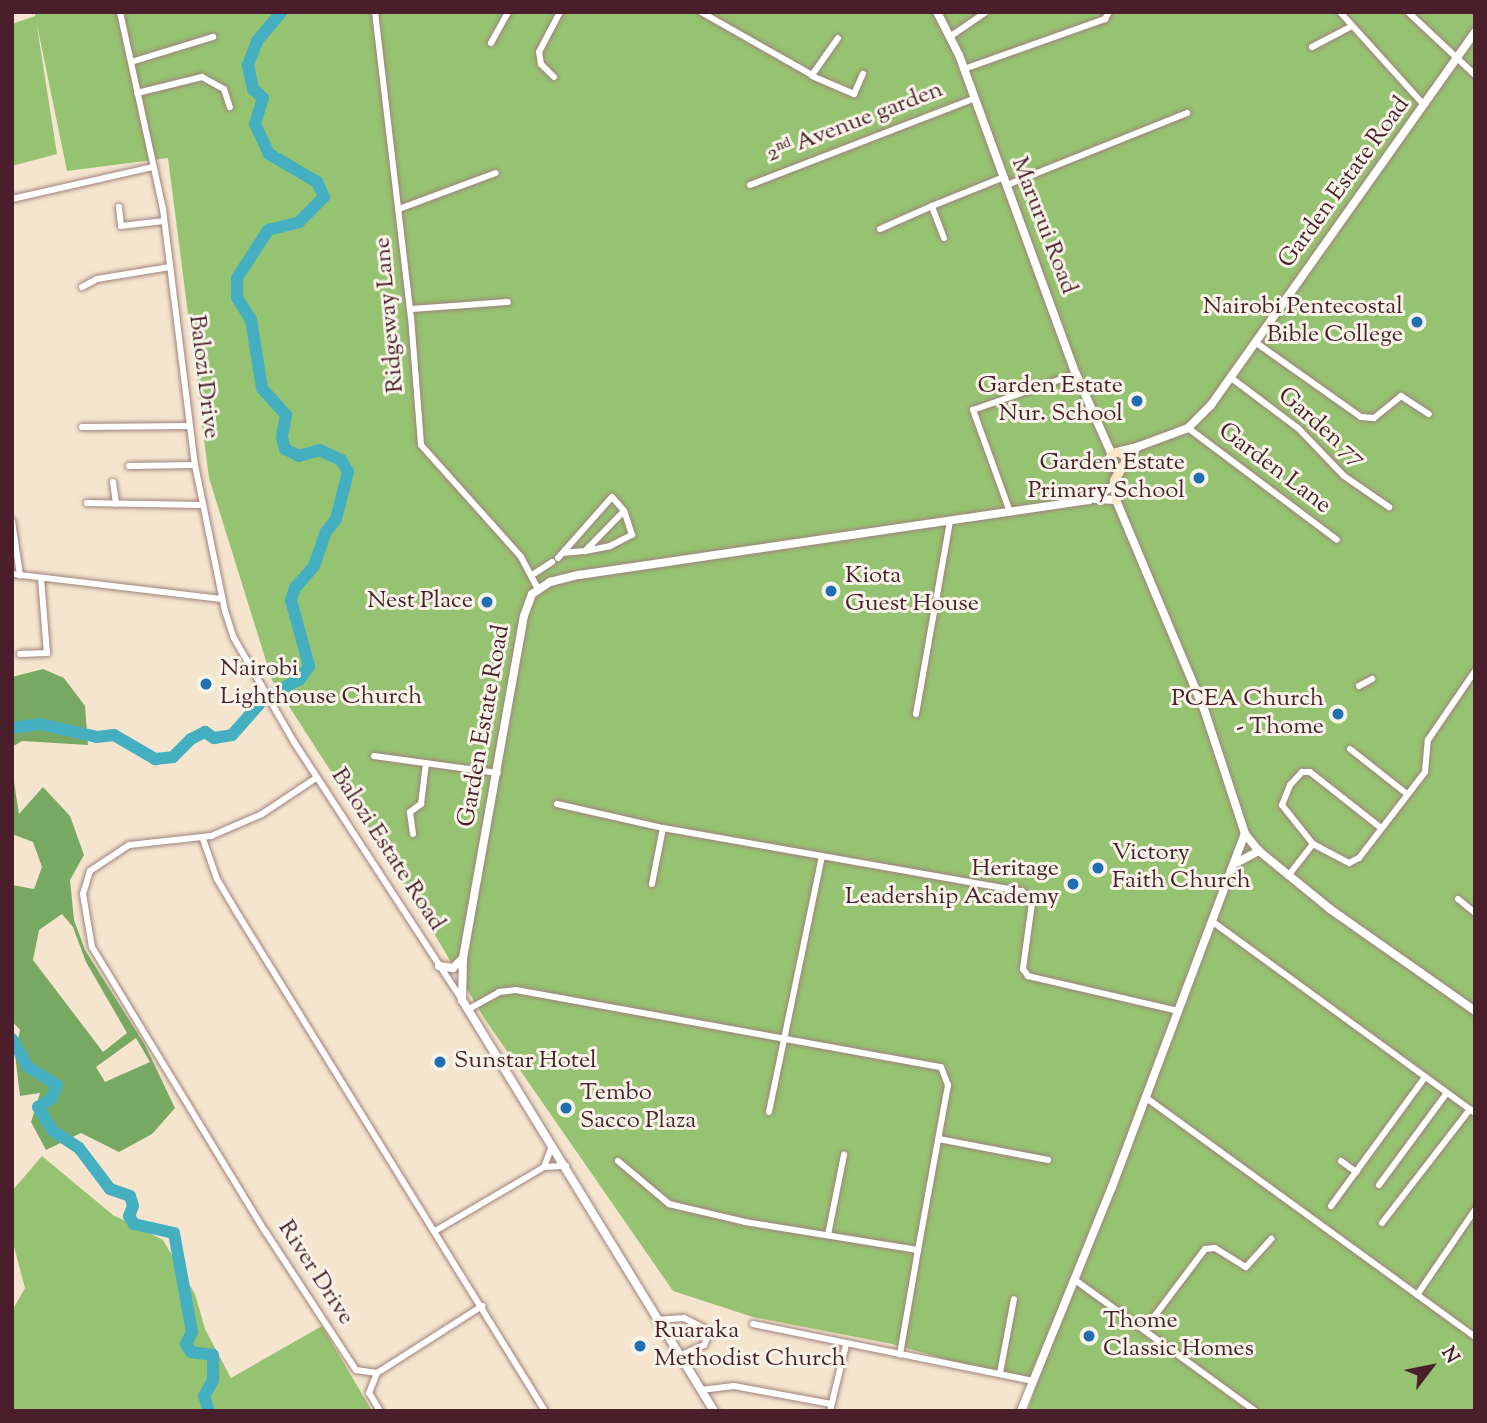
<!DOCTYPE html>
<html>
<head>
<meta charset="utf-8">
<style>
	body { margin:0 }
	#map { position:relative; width:1487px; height:1423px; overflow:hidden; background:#f5e5cf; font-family:"Sorts Mill Goudy",serif }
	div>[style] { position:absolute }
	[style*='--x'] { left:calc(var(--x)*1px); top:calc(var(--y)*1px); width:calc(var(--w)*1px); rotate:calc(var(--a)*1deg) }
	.green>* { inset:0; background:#96c371 }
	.forest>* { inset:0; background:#78a963 }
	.river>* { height:12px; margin:-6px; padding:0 6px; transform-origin:6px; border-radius:6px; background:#43afc1 }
	.roads { filter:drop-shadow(0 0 2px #a0827d) drop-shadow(0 0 2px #a0827d) }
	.minor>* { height:6px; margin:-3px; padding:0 3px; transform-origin:3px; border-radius:3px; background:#fff }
	.tertiary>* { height:8px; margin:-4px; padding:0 4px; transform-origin:4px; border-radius:4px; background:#fff }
	.secondary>* { height:9px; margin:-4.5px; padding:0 4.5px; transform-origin:4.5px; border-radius:4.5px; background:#f9e7c3 }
	.secondary>.ring { margin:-4.5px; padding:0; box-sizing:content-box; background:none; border:9px solid #f9e7c3; border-radius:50% }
	.dots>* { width:19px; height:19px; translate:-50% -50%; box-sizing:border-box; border:4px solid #f7f3e8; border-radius:50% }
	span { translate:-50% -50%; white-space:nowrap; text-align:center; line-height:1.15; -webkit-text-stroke:6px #f7f3e8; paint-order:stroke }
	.street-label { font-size:24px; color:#4a1f2b }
	.poi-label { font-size:24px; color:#4a1f2b }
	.right { translate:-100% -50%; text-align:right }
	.left { translate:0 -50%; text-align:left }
	.frame { position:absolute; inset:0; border:14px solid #4a1f2b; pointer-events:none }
	.north { position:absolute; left:1396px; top:1332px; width:70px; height:70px; -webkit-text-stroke:5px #f7f3e8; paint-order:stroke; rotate:58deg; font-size:19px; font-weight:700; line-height:28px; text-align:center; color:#4a1f2b }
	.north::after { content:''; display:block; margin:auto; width:24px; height:32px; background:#4a1f2b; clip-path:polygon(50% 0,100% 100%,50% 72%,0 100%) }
</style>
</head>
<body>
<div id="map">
	<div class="green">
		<i style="clip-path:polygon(35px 12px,1475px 12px,1475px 1411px,1028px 1411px,1036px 1385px,892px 1344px,753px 1317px,673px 1291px,484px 1018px,419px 908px,272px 680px,209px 478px,168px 158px,67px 171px,36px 20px,57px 154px,12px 166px,12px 24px,35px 16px)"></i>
		<i style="clip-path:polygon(42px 1156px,113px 1215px,163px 1240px,195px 1294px,205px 1329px,231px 1378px,322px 1326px,372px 1411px,12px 1411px,12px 1311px,25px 1288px,12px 1239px,12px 1191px)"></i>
	</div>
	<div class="forest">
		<i style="clip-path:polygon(43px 669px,64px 678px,85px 706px,88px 745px,22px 741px,12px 747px,12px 677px)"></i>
		<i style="clip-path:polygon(evenodd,12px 769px,19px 814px,43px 787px,70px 816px,84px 855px,70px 880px,74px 920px,85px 950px,145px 1045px,175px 1108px,152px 1134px,119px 1152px,81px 1133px,46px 1150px,31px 1122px,40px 1093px,20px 1096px,15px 1054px,20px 1030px,12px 1021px,12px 885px,34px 889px,42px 867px,33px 842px,12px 834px,12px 769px,62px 914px,73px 927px,86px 962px,127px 1033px,103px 1052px,33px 960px,39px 930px,62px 914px,12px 769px,136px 1038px,150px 1062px,105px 1082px,96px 1067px,136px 1038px)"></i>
	</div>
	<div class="river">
		<i style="--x:273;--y:693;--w:30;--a:-27"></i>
		<i style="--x:300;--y:679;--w:16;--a:-55"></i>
		<i style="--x:309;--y:666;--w:68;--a:-105.3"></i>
		<i style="--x:291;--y:600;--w:13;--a:-72"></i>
		<i style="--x:295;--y:588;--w:29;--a:-49"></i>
		<i style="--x:314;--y:566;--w:36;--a:-71"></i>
		<i style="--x:326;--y:532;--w:16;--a:-52"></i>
		<i style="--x:336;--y:519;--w:49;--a:-75.7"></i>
		<i style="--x:348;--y:472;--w:14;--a:-120"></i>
		<i style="--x:341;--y:460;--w:23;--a:-155"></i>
		<i style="--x:320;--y:450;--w:22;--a:164"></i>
		<i style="--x:299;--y:456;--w:16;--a:-153"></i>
		<i style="--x:285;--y:449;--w:12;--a:-104"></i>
		<i style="--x:282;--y:437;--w:22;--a:-80"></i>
		<i style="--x:286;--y:415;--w:36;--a:-132"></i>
		<i style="--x:262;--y:388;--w:69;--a:-99.2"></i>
		<i style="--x:251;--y:320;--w:26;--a:-122"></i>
		<i style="--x:237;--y:298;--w:20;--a:-90"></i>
		<i style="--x:237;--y:278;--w:57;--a:-57.1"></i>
		<i style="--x:268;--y:230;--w:32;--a:-14"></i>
		<i style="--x:299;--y:222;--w:35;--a:-45"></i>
		<i style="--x:324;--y:197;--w:17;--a:-115"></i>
		<i style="--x:317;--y:182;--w:56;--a:-149.7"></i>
		<i style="--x:269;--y:154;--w:33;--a:-115"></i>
		<i style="--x:255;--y:124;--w:27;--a:-73"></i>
		<i style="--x:263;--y:98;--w:13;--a:-138"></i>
		<i style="--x:253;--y:89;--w:25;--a:-102"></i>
		<i style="--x:248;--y:65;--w:26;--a:-69"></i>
		<i style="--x:257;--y:41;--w:38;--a:-50"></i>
		<i style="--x:12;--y:728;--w:28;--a:-8"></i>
		<i style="--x:40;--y:724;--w:58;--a:12.8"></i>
		<i style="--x:97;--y:737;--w:17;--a:-7"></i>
		<i style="--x:114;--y:735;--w:48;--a:30.3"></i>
		<i style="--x:155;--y:759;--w:18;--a:-6"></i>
		<i style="--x:173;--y:757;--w:25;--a:-45"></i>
		<i style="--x:191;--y:739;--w:16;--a:-27"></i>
		<i style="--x:205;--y:732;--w:11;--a:34"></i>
		<i style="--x:214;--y:738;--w:18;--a:-9"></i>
		<i style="--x:232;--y:735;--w:47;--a:-48.5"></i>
		<i style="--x:12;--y:1039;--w:32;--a:60"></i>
		<i style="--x:28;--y:1067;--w:34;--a:32"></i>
		<i style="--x:57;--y:1085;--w:15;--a:113"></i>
		<i style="--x:51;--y:1099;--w:15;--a:148"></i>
		<i style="--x:38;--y:1107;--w:28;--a:58"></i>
		<i style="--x:53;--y:1131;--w:31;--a:33"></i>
		<i style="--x:79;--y:1148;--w:51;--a:52.9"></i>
		<i style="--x:110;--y:1189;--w:21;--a:19"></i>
		<i style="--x:130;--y:1196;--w:10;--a:73"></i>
		<i style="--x:133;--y:1206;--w:11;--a:112"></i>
		<i style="--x:129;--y:1216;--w:9;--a:58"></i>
		<i style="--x:134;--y:1224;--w:41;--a:12.7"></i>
		<i style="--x:174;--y:1233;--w:101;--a:79.7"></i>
		<i style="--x:192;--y:1332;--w:13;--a:117"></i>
		<i style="--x:186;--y:1344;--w:9;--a:58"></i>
		<i style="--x:191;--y:1352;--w:22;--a:8"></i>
		<i style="--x:213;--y:1355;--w:25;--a:90"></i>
		<i style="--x:213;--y:1380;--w:18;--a:119"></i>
		<i style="--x:204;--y:1396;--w:16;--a:72"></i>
	</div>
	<div class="roads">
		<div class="minor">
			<i style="--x:120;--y:12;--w:202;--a:77.7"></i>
			<i style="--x:163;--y:209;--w:258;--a:82.9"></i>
			<i style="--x:195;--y:465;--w:149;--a:78.4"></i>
			<i style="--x:225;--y:611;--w:28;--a:72"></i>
			<i style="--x:234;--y:638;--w:120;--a:60"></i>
			<i style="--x:294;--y:742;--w:308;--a:56.9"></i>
			<i style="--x:375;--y:12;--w:307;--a:83.3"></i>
			<i style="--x:411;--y:317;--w:128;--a:85.5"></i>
			<i style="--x:421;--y:445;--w:150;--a:48.2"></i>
			<i style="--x:521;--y:557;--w:34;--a:62"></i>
			<i style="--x:701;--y:12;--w:128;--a:29.6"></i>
			<i style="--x:812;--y:75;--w:45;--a:-54.9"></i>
			<i style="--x:1340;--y:12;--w:125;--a:47.9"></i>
			<i style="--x:1408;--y:12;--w:92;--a:43.2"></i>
			<i style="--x:951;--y:36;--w:42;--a:-34.4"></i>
			<i style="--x:491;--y:43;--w:35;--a:-61"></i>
			<i style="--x:1312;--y:47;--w:45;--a:-27.7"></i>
			<i style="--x:131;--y:62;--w:86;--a:-17"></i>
			<i style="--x:964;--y:69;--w:150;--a:-19.5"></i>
			<i style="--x:1105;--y:19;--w:8;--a:-60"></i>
			<i style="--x:812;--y:76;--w:46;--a:23.2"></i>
			<i style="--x:854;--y:94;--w:22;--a:-66"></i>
			<i style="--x:554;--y:77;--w:18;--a:-135"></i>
			<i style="--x:541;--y:64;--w:12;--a:-99"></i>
			<i style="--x:539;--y:52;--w:45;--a:-62.3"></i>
			<i style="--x:137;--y:93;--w:67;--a:-13.8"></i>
			<i style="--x:202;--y:77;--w:25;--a:29"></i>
			<i style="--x:224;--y:89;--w:19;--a:72"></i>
			<i style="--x:750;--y:185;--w:241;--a:-21.1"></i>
			<i style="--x:1007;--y:185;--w:194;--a:-21.8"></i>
			<i style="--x:12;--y:199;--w:145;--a:-12.8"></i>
			<i style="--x:119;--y:207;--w:19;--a:84"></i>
			<i style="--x:121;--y:226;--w:43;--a:-6.6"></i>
			<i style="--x:399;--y:209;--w:103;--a:-20.4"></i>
			<i style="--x:880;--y:229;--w:57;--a:-23.9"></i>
			<i style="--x:944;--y:238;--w:34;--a:-111"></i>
			<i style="--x:932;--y:206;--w:78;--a:-21.9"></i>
			<i style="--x:82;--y:287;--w:17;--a:-28"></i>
			<i style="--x:97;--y:279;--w:74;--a:-9.3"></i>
			<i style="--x:411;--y:309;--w:97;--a:-4.1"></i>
			<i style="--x:1255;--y:342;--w:130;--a:35.3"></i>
			<i style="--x:1361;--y:417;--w:13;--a:4"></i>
			<i style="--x:1374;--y:418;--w:35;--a:-39"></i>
			<i style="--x:1401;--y:396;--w:33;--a:33"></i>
			<i style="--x:1230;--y:377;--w:85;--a:36.9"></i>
			<i style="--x:1298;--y:428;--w:66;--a:46.2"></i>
			<i style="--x:1344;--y:476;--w:55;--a:34.6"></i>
			<i style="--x:82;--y:427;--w:108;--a:-0.5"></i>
			<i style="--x:1188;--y:428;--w:186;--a:36.9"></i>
			<i style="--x:129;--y:466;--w:66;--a:-0.9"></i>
			<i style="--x:113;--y:482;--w:22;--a:82"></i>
			<i style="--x:87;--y:503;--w:115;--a:1"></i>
			<i style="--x:1010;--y:512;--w:109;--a:-109.9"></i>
			<i style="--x:973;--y:410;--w:109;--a:-19.3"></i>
			<i style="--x:12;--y:521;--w:55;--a:81.6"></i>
			<i style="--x:585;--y:551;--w:25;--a:-11"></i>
			<i style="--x:610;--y:546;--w:25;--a:-27"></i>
			<i style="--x:632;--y:535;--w:25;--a:-108"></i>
			<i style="--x:558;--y:558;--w:81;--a:-48.5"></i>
			<i style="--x:612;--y:497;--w:18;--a:49"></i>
			<i style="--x:624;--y:511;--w:56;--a:134.3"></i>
			<i style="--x:585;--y:551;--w:21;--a:175"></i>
			<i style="--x:12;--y:574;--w:210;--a:6.8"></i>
			<i style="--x:532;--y:575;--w:24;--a:-33"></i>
			<i style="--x:20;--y:654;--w:27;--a:-2"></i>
			<i style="--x:47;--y:653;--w:75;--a:-94.6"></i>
			<i style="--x:1359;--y:686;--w:15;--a:-28"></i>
			<i style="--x:916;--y:714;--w:195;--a:-80"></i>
			<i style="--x:1350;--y:749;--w:73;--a:38.3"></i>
			<i style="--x:374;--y:756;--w:125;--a:7.8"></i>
			<i style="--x:316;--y:778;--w:65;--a:146.3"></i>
			<i style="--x:262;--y:814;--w:56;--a:156.7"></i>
			<i style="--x:211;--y:836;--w:82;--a:173.7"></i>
			<i style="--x:129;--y:845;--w:47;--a:146.3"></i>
			<i style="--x:90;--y:871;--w:24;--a:107"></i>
			<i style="--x:83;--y:894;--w:54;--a:80.4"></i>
			<i style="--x:92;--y:947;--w:333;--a:58.7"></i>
			<i style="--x:265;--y:1231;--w:166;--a:56.8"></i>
			<i style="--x:356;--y:1370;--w:21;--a:8"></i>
			<i style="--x:557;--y:804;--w:109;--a:12.8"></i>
			<i style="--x:663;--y:828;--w:364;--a:10"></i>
			<i style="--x:1022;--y:891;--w:16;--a:50"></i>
			<i style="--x:1032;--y:903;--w:67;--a:97.8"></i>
			<i style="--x:1023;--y:969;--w:9;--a:54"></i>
			<i style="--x:1028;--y:976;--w:154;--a:13.1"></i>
			<i style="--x:413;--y:834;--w:22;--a:-98"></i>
			<i style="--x:410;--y:812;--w:14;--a:-36"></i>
			<i style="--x:421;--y:804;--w:41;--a:-83"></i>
			<i style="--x:203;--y:839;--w:42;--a:70.7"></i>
			<i style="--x:217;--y:879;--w:43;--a:59.3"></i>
			<i style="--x:239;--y:916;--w:582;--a:58.28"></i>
			<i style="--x:1313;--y:844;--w:50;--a:-128.5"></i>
			<i style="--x:1282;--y:805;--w:22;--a:-68"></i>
			<i style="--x:1290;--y:785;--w:18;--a:-47"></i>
			<i style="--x:1302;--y:772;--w:8;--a:0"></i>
			<i style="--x:1310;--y:772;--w:89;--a:38.2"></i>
			<i style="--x:1288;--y:876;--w:41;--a:-52"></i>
			<i style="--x:1313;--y:844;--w:41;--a:27.8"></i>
			<i style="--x:1349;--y:863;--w:11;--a:-27"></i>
			<i style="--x:1359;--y:858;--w:108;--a:-52.5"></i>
			<i style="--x:1425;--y:772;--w:32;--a:-85"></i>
			<i style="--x:1428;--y:740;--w:83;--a:-55.7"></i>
			<i style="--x:652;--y:884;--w:57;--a:-78.9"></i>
			<i style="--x:1458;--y:899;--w:22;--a:39"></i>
			<i style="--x:1213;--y:922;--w:324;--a:36.1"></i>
			<i style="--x:467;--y:1010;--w:37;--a:-29"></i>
			<i style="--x:499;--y:992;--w:17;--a:-7"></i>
			<i style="--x:516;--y:990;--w:432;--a:10.3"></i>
			<i style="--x:941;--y:1067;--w:19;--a:69"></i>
			<i style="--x:948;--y:1085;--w:168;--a:100.3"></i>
			<i style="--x:1145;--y:1097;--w:408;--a:36"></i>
			<i style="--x:769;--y:1112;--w:261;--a:-78.3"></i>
			<i style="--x:939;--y:1139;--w:111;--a:10.9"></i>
			<i style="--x:618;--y:1161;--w:67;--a:40.1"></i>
			<i style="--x:669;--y:1204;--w:78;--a:13.3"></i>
			<i style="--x:745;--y:1222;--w:175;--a:9.2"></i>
			<i style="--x:918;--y:1250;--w:106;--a:99.8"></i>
			<i style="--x:1341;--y:1161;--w:19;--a:36"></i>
			<i style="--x:544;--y:1167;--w:22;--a:-69"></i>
			<i style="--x:1379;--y:1185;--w:113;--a:-53.6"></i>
			<i style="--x:1331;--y:1206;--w:160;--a:-53.9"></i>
			<i style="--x:1382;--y:1223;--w:144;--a:-52.3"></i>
			<i style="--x:435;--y:1231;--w:126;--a:-30.4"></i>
			<i style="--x:544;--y:1167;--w:22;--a:-3"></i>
			<i style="--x:828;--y:1235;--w:82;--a:-78.7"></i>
			<i style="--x:1075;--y:1280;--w:223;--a:36"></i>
			<i style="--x:1417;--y:1295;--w:103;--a:-55.7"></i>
			<i style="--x:657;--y:1320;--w:27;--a:-4"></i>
			<i style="--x:684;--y:1318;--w:29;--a:27"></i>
			<i style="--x:710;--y:1331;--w:15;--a:113"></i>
			<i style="--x:704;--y:1345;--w:27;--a:156"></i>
			<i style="--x:753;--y:1324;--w:286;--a:11.5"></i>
			<i style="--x:1144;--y:1330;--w:101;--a:-53"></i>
			<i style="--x:1205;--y:1249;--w:10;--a:-6"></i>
			<i style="--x:1215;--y:1248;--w:36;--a:32"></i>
			<i style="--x:1246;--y:1267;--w:38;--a:-48"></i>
			<i style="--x:1000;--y:1373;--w:75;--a:-79.3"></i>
			<i style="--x:701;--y:1390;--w:33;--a:-7"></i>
			<i style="--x:734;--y:1386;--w:99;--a:10.5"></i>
			<i style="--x:380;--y:1411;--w:21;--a:-121"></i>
			<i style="--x:369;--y:1393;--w:22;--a:-68"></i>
			<i style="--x:377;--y:1373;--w:125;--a:-32.5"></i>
			<i style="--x:830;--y:1411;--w:68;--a:-76.4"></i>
		</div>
		<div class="tertiary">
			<i style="--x:937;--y:12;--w:48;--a:62.9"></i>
			<i style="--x:959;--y:55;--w:340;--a:69.9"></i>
			<i style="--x:1076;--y:374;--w:89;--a:66"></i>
			<i style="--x:1117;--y:452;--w:21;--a:-14"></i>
			<i style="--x:1125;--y:463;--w:20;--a:-53"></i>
			<i style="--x:1137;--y:447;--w:54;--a:-20.4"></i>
			<i style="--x:1188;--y:428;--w:33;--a:-45"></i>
			<i style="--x:1211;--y:405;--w:457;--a:-54.7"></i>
			<i style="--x:1095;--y:499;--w:21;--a:3"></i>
			<i style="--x:1116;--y:500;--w:230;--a:67.2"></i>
			<i style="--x:1205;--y:712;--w:128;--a:71.8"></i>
			<i style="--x:1245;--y:834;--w:22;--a:51"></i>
			<i style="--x:1259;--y:851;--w:92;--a:39.2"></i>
			<i style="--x:1330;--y:909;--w:177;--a:35.1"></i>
			<i style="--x:1238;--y:862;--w:24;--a:-28"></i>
			<i style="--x:439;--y:966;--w:14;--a:8"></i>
			<i style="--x:453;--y:968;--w:14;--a:-45"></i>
			<i style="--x:714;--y:1411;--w:482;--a:-121.5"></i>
			<i style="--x:462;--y:1000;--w:42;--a:-88.6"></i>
			<i style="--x:463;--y:958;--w:347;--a:-79.9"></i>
			<i style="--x:524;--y:616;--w:23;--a:-70"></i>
			<i style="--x:532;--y:594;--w:22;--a:-34"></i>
			<i style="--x:550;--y:582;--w:30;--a:-14"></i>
			<i style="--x:579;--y:575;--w:515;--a:-8.37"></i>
			<i style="--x:1089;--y:500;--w:28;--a:-30"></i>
			<i style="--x:1021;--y:1411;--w:242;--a:-67.9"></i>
			<i style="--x:1112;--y:1187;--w:377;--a:-69.4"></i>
		</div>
		<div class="secondary">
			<i class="ring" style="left:1109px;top:452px;width:7px;height:7px"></i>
			<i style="--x:1116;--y:500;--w:20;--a:-96"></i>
			<i style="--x:1114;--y:480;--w:16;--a:-60"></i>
		</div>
	</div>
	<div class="dots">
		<i style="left:1417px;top:322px;background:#1f6fb2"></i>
		<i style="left:1137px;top:401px;background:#1f6fb2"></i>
		<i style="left:1199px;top:478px;background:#1f6fb2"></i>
		<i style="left:831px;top:591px;background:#1f6fb2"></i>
		<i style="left:487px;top:602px;background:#1f6fb2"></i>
		<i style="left:206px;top:684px;background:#1f6fb2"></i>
		<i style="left:1338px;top:714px;background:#1f6fb2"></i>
		<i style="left:1098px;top:868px;background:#1f6fb2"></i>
		<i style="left:1073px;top:884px;background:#1f6fb2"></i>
		<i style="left:440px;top:1062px;background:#1f6fb2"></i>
		<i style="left:566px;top:1108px;background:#1f6fb2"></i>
		<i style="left:1089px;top:1336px;background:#1f6fb2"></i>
		<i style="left:640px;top:1346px;background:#1f6fb2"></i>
	</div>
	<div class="street-label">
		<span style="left:855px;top:123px;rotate:-21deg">2ⁿᵈ Avenue garden</span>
		<span style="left:1345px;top:183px;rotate:-54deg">Garden Estate Road</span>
		<span style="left:1043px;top:226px;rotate:69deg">Marurui Road</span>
		<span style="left:390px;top:315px;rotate:-95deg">Ridgeway Lane</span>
		<span style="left:203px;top:377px;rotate:83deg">Balozi Drive</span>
		<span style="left:1321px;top:428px;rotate:41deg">Garden 77</span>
		<span style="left:1274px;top:469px;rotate:37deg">Garden Lane</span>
		<span style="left:485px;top:726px;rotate:-80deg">Garden Estate Road</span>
		<span style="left:387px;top:850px;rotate:57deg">Balozi Estate Road</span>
		<span style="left:315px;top:1273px;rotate:57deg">River Drive</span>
	</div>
	<div class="poi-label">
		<span class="right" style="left:1403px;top:322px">Nairobi Pentecostal<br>Bible College</span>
		<span class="right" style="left:1123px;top:401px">Garden Estate<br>Nur. School</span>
		<span class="right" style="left:1185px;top:478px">Garden Estate<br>Primary School</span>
		<span class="left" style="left:845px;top:591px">Kiota<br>Guest House</span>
		<span class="right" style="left:473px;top:602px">Nest Place</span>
		<span class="left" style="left:220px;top:684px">Nairobi<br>Lighthouse Church</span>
		<span class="right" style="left:1324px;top:714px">PCEA Church<br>- Thome</span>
		<span class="left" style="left:1112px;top:868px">Victory<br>Faith Church</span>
		<span class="right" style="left:1059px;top:884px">Heritage<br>Leadership Academy</span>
		<span class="left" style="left:454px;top:1062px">Sunstar Hotel</span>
		<span class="left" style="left:580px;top:1108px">Tembo<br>Sacco Plaza</span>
		<span class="left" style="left:1103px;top:1336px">Thome<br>Classic Homes</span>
		<span class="left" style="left:654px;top:1346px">Ruaraka<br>Methodist Church</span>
	</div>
	<div class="frame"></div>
	<div class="north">N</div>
</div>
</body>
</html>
